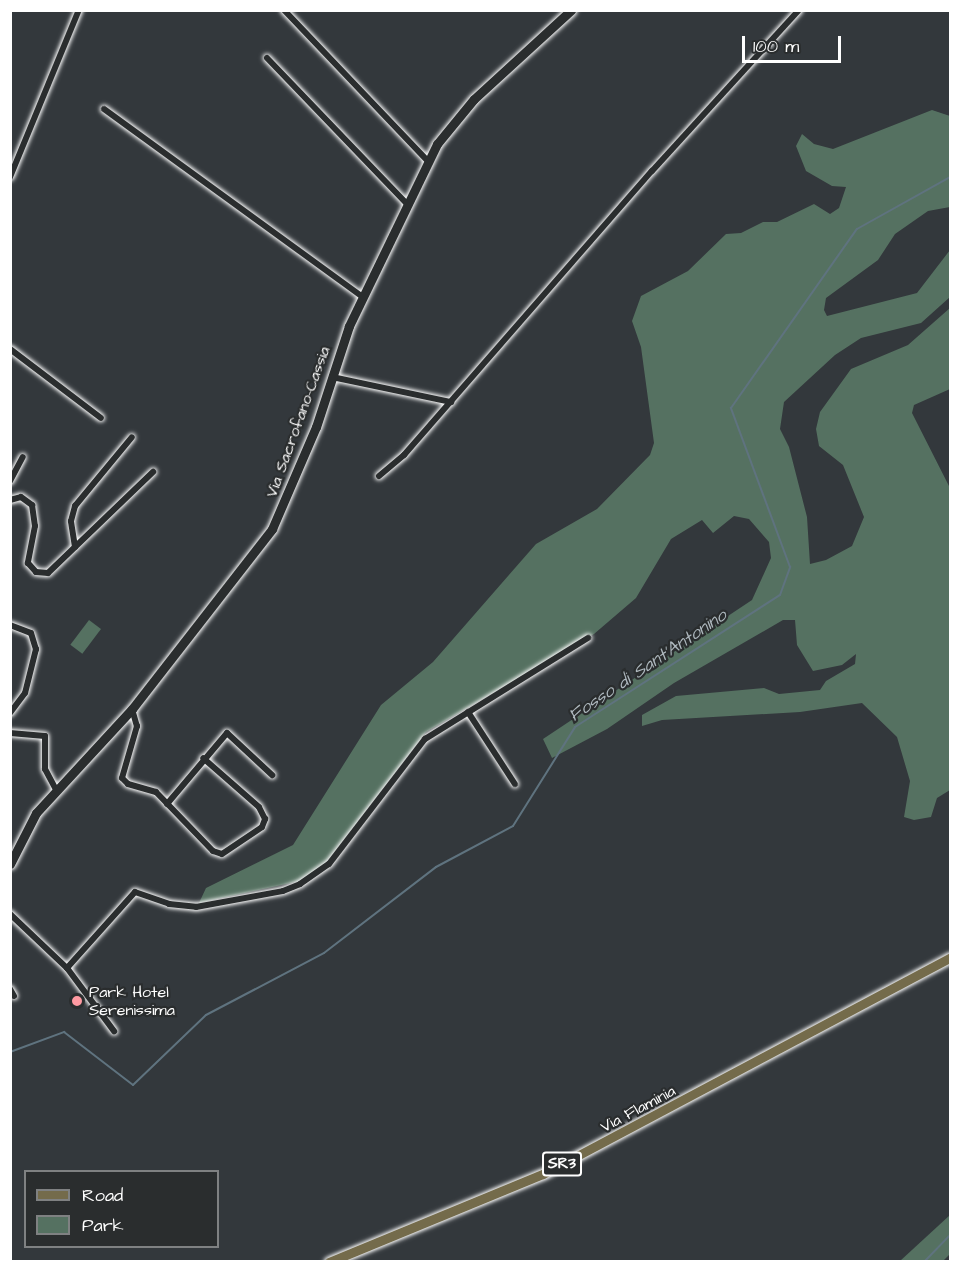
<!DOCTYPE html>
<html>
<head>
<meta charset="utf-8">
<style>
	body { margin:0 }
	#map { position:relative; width:961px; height:1272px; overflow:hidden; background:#33383c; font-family:"Architects Daughter",sans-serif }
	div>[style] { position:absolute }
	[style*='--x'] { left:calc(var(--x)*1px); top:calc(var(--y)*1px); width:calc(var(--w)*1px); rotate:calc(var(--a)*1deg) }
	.green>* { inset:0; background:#557161; transform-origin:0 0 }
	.stream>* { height:2px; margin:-1px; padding:0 1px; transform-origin:1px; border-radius:1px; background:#5f737f }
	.roads { filter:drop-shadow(0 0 2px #fff) drop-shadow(0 0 2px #fff) }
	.street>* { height:6px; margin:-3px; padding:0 3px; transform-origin:3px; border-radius:3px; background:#2a2d2e }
	.secondary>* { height:9px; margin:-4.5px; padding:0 4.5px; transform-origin:4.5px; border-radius:4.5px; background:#2a2d2e }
	.primary>* { height:9px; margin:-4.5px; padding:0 4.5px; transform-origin:4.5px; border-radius:4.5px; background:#746b4b }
	.dots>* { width:16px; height:16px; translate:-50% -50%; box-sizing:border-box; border:3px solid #2a2d2e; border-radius:50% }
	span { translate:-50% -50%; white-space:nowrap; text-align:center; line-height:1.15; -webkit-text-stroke:4.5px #2a2d2e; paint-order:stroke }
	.shield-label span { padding:2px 4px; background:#2a2d2e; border:2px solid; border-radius:4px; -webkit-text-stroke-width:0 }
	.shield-label { font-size:15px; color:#fff; font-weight:700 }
	.street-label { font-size:16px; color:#fff }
	.poi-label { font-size:16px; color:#fff }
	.left { translate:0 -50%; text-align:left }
	.water-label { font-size:18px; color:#afb9bf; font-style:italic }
	.frame { position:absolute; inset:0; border:12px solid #fff; pointer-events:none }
	.legend { position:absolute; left:24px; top:1170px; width:195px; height:78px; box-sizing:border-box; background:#2a2d2e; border:2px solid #7f8182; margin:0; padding:8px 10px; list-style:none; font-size:18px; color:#fff }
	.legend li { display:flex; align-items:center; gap:12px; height:30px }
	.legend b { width:30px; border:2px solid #7f8182 }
	.scale { position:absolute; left:742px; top:36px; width:99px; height:27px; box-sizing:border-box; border:3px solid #fff; border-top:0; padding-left:8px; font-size:18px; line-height:21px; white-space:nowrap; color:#fff; -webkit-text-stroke:4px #2a2d2e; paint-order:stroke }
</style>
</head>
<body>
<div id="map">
	<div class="green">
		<i style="clip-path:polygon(932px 110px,950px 116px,950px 207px,928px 211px,895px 234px,878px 260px,826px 298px,824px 310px,827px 316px,917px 293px,950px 250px,950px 297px,921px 323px,861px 338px,835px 355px,784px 402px,780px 429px,789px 447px,807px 517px,810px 564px,826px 560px,852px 546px,864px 517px,843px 465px,819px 446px,816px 429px,820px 412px,851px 369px,908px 345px,950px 308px,950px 389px,914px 405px,912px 413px,950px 488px,950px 790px,937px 798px,931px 817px,914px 820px,904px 817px,910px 781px,897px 737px,862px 703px,800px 712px,662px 720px,642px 726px,642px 715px,676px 696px,764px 688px,779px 694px,820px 690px,826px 681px,855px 664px,856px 654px,842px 665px,813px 671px,797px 645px,795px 620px,783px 620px,674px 683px,607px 729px,552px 758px,543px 739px,752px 600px,771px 558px,769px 542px,749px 519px,734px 516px,713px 533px,702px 520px,671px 539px,636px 598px,594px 634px,426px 732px,326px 863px,300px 881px,199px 903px,206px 888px,293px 845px,381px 705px,433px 662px,536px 544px,597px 509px,650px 455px,654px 443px,641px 347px,632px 321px,641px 296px,688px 271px,726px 234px,741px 233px,763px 222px,777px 222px,814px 204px,830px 214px,839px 208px,846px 187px,832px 186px,806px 171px,796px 146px,802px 134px,814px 144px,833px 149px)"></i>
		<i style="left:89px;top:620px;width:15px;height:31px;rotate:37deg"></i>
		<i style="clip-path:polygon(950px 1215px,950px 1254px,943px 1261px,900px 1261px)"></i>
	</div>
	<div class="stream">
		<i style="--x:10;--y:1052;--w:58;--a:-20.3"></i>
		<i style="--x:64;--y:1032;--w:87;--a:37.5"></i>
		<i style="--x:133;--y:1085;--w:101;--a:-43.8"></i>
		<i style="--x:206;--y:1015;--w:133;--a:-27.7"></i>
		<i style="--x:324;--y:953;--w:141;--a:-37.5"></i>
		<i style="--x:436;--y:867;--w:87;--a:-28"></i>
		<i style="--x:513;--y:826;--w:117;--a:-57.9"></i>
		<i style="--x:575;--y:727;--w:244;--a:-32.8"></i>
		<i style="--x:780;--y:595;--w:30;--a:-70"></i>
		<i style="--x:790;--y:567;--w:170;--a:-110.4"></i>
		<i style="--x:731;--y:408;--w:219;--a:-54.9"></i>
		<i style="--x:857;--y:229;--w:107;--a:-29.2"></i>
		<i style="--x:924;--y:1262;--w:37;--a:-46"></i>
	</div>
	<div class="roads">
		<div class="street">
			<i style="--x:284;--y:10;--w:209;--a:46.4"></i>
			<i style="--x:267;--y:58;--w:202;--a:46.2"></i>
			<i style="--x:104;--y:109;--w:320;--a:36"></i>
			<i style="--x:10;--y:177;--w:181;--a:-67.6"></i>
			<i style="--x:10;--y:349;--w:114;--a:37.2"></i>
			<i style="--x:332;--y:377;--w:122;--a:11.9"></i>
			<i style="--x:379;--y:476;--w:33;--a:-40"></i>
			<i style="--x:404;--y:455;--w:377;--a:-48.9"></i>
			<i style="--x:652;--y:171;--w:218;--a:-47.6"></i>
			<i style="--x:10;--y:481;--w:27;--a:-62"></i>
			<i style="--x:10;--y:500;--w:11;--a:-15"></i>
			<i style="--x:21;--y:497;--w:14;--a:36"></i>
			<i style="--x:32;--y:505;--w:21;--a:82"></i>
			<i style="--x:35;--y:526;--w:38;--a:101"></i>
			<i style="--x:28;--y:563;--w:12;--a:48"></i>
			<i style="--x:36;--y:572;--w:12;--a:5"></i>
			<i style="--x:48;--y:573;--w:146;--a:-43.9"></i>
			<i style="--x:75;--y:547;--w:26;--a:-99"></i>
			<i style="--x:71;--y:521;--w:16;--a:-75"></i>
			<i style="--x:75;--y:506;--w:89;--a:-50.4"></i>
			<i style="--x:10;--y:625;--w:22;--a:21"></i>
			<i style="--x:31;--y:633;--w:17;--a:73"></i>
			<i style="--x:36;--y:649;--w:45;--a:104"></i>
			<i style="--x:25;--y:693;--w:25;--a:127"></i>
			<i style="--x:132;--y:709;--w:18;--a:74"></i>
			<i style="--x:137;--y:726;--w:54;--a:106.1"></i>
			<i style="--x:122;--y:778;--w:8;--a:45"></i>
			<i style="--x:128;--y:784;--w:29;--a:16"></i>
			<i style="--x:156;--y:792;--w:82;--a:46"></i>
			<i style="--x:213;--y:851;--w:9;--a:18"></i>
			<i style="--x:222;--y:854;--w:48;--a:-34"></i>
			<i style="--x:262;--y:827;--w:9;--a:-69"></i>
			<i style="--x:265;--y:819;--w:13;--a:-117"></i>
			<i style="--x:259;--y:807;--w:74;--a:-138.8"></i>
			<i style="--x:468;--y:712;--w:86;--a:56.9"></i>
			<i style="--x:10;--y:733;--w:35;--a:5"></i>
			<i style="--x:45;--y:736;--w:33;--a:90"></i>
			<i style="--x:45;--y:769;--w:24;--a:62"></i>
			<i style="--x:167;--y:804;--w:93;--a:-49.8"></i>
			<i style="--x:227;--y:733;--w:62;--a:43"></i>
			<i style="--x:10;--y:914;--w:79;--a:43.5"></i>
			<i style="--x:67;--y:968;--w:79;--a:53.3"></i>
			<i style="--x:67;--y:968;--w:102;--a:-48.2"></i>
			<i style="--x:135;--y:892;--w:36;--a:19"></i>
			<i style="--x:169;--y:904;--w:27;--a:6"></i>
			<i style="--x:196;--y:907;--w:88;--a:-10.4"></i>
			<i style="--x:283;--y:891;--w:18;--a:-22"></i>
			<i style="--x:300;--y:884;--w:35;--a:-35"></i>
			<i style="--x:329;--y:864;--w:158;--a:-52.5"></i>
			<i style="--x:425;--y:739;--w:192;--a:-31.8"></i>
			<i style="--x:10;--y:989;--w:8;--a:60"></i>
		</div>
		<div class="secondary">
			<i style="--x:10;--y:864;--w:57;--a:-63"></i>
			<i style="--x:36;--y:813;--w:142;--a:-47.3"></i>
			<i style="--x:132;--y:709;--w:228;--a:-52.1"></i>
			<i style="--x:272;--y:529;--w:111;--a:-66.7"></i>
			<i style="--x:316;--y:427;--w:106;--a:-71.9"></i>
			<i style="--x:349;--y:326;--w:202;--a:-64.2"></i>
			<i style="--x:437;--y:144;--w:58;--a:-50.6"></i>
			<i style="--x:474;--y:99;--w:132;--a:-42.5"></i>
		</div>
		<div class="primary">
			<i style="--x:329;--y:1262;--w:231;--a:-22.4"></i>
			<i style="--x:543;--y:1174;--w:461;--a:-28"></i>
		</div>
	</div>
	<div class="dots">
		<i style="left:77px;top:1001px;background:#ff9aa2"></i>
	</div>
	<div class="shield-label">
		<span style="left:562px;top:1164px">SR3</span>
	</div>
	<div class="street-label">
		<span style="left:298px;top:422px;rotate:-70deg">Via Sacrofano-Cassia</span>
		<span style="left:638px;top:1109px;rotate:-28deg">Via Flaminia</span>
	</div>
	<div class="poi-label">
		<span class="left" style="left:89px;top:1001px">Park Hotel<br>Serenissima</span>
	</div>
	<div class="water-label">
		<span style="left:648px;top:666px;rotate:-34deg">Fosso di Sant'Antonino</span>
	</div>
	<div class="frame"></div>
	<ul class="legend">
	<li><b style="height:8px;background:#746b4b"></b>Road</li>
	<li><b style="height:16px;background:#557161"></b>Park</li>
	</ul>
	<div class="scale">100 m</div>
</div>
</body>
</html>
